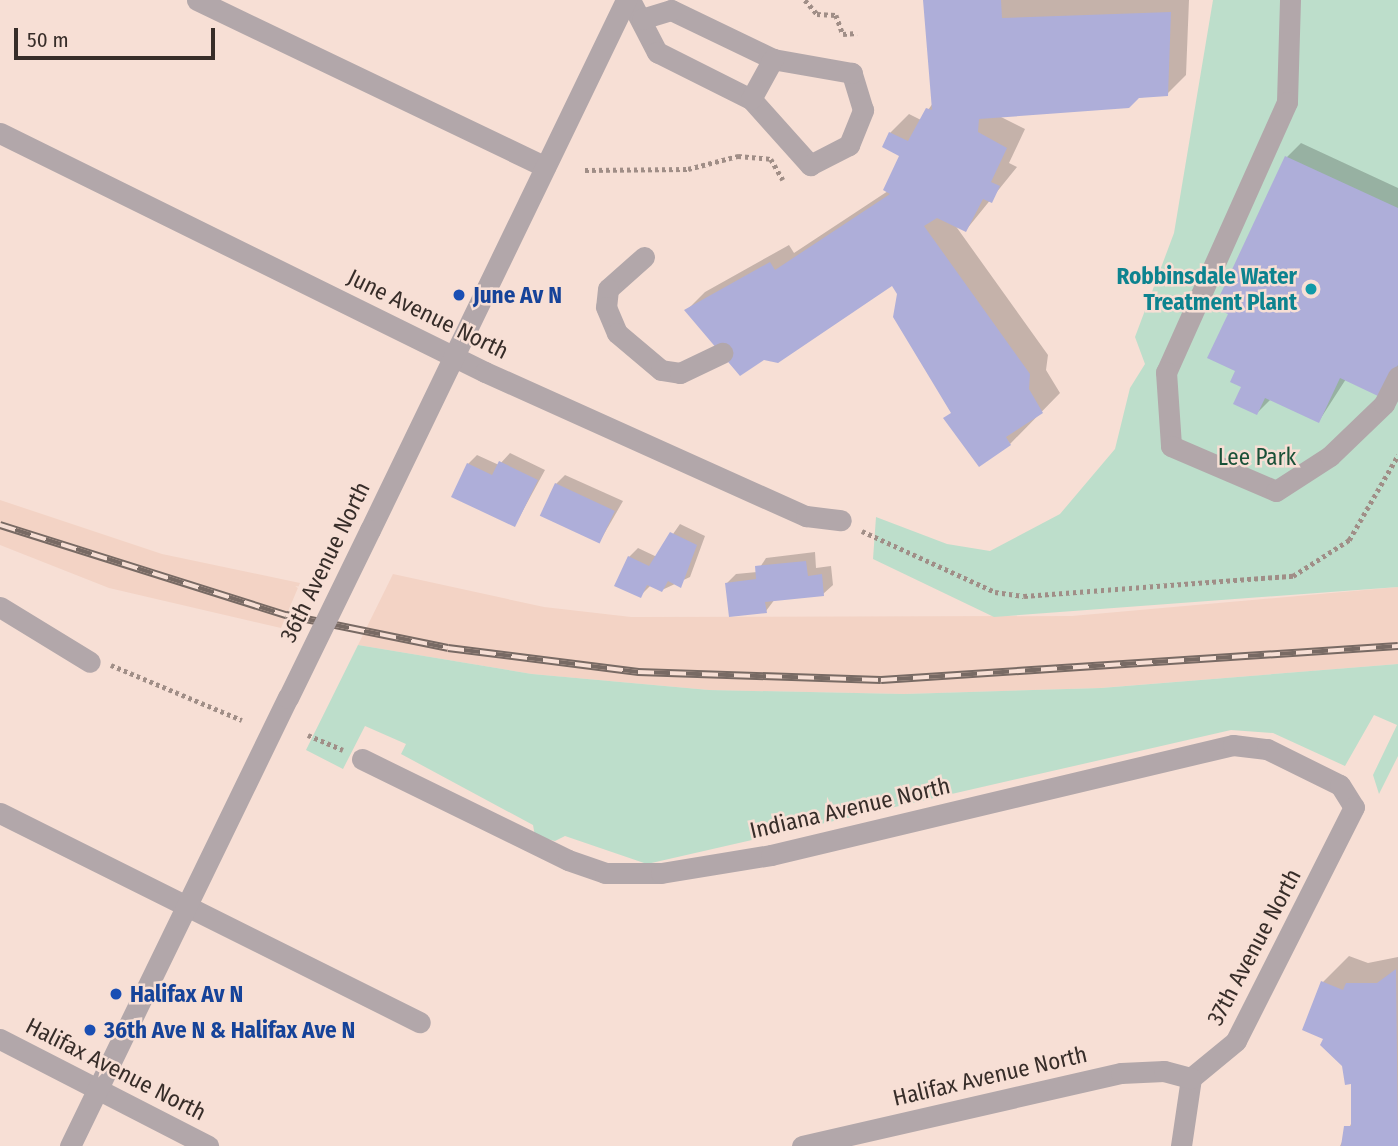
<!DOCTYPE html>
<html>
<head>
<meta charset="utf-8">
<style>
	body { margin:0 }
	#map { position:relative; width:1398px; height:1146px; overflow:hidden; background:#f7dfd5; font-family:"Fira Sans Condensed",sans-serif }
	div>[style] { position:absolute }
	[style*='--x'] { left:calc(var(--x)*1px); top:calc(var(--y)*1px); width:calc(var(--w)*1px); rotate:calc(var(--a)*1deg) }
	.built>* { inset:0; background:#f3d3c5 }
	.green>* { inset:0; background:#bddecb }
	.shadow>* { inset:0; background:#0003 }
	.building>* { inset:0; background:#aeaed9; transform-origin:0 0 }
	.path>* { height:4.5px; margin-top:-2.25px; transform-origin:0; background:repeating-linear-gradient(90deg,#a08e87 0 3.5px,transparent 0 7px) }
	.minor>* { height:21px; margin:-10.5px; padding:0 10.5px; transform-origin:10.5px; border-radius:10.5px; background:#b2a7aa }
	.rail>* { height:8px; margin-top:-4px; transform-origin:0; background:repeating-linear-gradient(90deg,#f7dfd5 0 16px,#786a64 0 32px); box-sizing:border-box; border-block:2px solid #786a64 }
	.minor-bridge>* { height:21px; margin:-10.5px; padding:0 10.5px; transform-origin:10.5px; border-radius:10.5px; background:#b2a7aa }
	.dots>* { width:19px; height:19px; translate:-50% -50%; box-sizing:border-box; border:4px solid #f7dfd5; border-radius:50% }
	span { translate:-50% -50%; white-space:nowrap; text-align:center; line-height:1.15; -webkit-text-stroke:5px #f7dfd5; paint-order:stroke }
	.culture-label { font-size:23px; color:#0d838f; font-weight:700 }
	.right { translate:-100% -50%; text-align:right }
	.transit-label { font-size:23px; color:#164399; font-weight:700 }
	.left { translate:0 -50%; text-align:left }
	.street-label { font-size:23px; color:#372d29 }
	.park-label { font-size:23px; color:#1a5138 }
	.scale { position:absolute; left:14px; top:28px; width:201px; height:32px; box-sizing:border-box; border:4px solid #372d29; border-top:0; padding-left:9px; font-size:21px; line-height:24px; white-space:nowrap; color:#372d29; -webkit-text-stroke:5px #f7dfd5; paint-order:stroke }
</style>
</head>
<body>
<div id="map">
	<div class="built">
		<i style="clip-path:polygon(0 500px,162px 554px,300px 583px,281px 628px,109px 588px,0 545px)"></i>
		<i style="clip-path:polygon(393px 574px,544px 607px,631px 617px,1072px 616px,1398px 587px,1398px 664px,1100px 688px,904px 694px,709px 690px,532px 674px,358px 645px)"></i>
	</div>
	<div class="green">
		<i style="clip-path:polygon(1213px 0,1398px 0,1398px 587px,994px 617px,873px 559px,876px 517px,947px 544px,990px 551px,1060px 514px,1115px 449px,1130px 388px,1145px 364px,1135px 337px,1174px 233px)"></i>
		<i style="clip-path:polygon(358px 645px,532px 674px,709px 690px,904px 694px,1101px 688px,1398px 664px,1398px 756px,1379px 794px,1373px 775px,1397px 725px,1374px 715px,1345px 766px,1273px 733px,1231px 730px,647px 864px,565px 836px,555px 841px,535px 836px,533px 825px,401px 754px,406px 744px,365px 726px,343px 769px,306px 750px)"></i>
	</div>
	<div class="shadow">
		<i style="clip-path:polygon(924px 0,1189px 0,1186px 75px,1167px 94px,999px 116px,1025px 129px,1009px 163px,1017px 167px,966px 230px,955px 225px,1048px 355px,1046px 370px,1060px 393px,1010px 444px,893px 284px,687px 310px,705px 292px,789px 245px,794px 253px,888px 191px,901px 156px,884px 146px,890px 133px,909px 114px,921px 120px,933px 103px)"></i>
		<i style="clip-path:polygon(1301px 143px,1398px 188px,1398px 372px,1346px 379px,1319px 421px,1271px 399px,1257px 413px,1237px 370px,1230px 313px,1287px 157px)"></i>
		<i style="clip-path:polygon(510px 453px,545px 470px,515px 525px,468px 464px,477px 455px,499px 465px)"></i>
		<i style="clip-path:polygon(565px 475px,623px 501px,600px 541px,556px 484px)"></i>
		<i style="clip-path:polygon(680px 524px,705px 536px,690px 577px,662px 590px,651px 585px,640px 596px,629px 557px,638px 548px,657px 557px)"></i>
		<i style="clip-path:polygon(815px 552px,816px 568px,831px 566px,833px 585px,823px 594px,775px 599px,766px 611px,727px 583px,736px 574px,757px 572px,766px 558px)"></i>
		<i style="clip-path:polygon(1349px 956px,1368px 963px,1398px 957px,1398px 1146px,1340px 1146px,1353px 1120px,1353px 1082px,1325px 1038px,1323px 982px)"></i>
	</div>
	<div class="building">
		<i style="clip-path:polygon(923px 0,1001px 0,1002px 18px,1171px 12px,1168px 96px,1139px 98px,1129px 108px,979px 119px,978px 132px,1007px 148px,991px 182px,1000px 186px,992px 203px,983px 199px,966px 232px,937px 218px,924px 226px,1030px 374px,1029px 389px,1043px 413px,1006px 437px,1011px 445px,979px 467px,943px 418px,951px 413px,893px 317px,897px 294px,892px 286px,778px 363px,764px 360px,740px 376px,684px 310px,770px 262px,775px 270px,890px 194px,883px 190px,899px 156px,882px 147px,889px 132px,908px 141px,926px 108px,932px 110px)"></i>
		<i style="clip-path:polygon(1285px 156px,1398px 208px,1398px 365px,1378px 396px,1340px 378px,1319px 423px,1265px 398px,1257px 415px,1233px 404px,1241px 387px,1230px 382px,1235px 371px,1207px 358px,1228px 314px,1214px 308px)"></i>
		<i style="clip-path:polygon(499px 461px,538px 480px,515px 527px,451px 497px,467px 463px,492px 475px)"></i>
		<i style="left:555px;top:483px;width:66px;height:36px;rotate:25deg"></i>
		<i style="clip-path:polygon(670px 532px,697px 545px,681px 588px,668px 581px,662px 592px,647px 585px,641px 598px,614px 586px,628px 556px,649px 566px)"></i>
		<i style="clip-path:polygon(806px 561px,808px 576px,822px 574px,824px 596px,765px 602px,767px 613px,729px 617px,725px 583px,756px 579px,755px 566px)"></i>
		<i style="clip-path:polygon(1396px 969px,1398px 1146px,1341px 1146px,1344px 1126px,1351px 1126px,1351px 1084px,1345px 1085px,1342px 1066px,1320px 1045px,1323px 1039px,1302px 1030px,1321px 981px,1343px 990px,1346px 983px,1377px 983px)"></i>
	</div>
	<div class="path">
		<i style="--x:805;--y:0;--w:18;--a:49"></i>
		<i style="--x:817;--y:14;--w:19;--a:3"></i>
		<i style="--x:836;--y:15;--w:20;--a:70"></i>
		<i style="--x:843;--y:34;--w:14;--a:-4"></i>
		<i style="--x:585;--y:170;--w:103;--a:-0.6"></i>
		<i style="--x:688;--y:169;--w:52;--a:-14.6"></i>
		<i style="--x:738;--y:156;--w:33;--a:5"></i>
		<i style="--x:771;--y:159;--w:24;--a:60"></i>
		<i style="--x:862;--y:531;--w:146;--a:24.6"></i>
		<i style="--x:995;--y:592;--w:29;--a:8"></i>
		<i style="--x:1024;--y:596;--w:270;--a:-4.3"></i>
		<i style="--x:1293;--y:576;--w:67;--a:-32.7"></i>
		<i style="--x:1349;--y:540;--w:98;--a:-60"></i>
		<i style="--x:111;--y:665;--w:142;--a:22.8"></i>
		<i style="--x:308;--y:735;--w:38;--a:23"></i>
	</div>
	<div class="minor">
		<i style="--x:197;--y:0;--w:386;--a:25.6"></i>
		<i style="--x:630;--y:0;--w:59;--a:62.6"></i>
		<i style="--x:657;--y:52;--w:105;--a:26.6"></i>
		<i style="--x:751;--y:99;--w:89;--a:48.2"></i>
		<i style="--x:810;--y:165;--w:44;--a:-27.1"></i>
		<i style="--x:849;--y:145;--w:38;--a:-68"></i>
		<i style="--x:863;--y:110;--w:39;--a:-107"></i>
		<i style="--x:852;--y:73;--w:80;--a:-170"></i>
		<i style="--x:773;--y:59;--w:113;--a:-154.3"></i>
		<i style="--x:671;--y:10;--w:30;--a:163"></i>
		<i style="--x:1290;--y:0;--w:102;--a:91.7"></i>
		<i style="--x:1287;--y:102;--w:296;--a:114.1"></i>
		<i style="--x:1166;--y:372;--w:74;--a:86.1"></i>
		<i style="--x:1171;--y:446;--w:114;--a:23.2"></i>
		<i style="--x:1276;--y:491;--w:64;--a:-32.9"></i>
		<i style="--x:1330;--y:456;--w:75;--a:-43.9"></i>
		<i style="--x:1384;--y:404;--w:31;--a:-63"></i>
		<i style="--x:751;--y:99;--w:46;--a:-61.2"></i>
		<i style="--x:0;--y:133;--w:541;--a:26.23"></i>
		<i style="--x:485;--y:372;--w:352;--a:24.2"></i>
		<i style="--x:806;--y:516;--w:35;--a:7"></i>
		<i style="--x:644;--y:257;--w:48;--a:138.4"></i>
		<i style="--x:608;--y:289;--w:18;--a:96"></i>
		<i style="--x:606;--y:307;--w:28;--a:67"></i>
		<i style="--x:617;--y:333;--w:57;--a:40.1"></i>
		<i style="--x:661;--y:370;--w:19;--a:9"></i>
		<i style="--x:680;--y:373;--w:47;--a:-25.5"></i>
		<i style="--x:370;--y:530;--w:589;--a:-64.22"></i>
		<i style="--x:0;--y:607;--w:105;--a:31.4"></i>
		<i style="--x:362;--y:759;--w:229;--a:26.1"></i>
		<i style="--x:568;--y:860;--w:39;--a:19"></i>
		<i style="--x:605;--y:873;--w:56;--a:0"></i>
		<i style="--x:661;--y:873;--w:111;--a:-9.3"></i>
		<i style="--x:771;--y:855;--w:475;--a:-13.4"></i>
		<i style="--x:1233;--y:745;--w:34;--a:7"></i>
		<i style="--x:1267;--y:749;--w:81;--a:26.3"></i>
		<i style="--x:1340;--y:785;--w:26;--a:58"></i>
		<i style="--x:1354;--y:807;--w:262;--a:116.8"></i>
		<i style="--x:1236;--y:1041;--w:58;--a:140.6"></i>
		<i style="--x:1191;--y:1078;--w:69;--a:98.4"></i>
		<i style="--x:0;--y:813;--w:469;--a:26.5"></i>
		<i style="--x:0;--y:1039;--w:234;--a:27.2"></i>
		<i style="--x:70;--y:1146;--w:498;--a:-64.1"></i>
		<i style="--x:802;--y:1146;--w:327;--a:-12.9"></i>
		<i style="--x:1121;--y:1073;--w:43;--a:-2.7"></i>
		<i style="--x:1164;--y:1071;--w:28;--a:15"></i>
	</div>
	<div class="rail">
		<i style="--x:0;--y:525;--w:300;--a:17.5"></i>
		<i style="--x:286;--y:615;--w:165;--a:11.5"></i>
		<i style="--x:448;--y:648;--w:192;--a:7.2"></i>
		<i style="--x:638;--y:672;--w:243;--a:1.9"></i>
		<i style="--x:881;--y:680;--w:518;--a:-3.76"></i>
	</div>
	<div class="minor-bridge">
		<i style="--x:288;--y:698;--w:187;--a:-64"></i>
	</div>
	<div class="dots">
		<i style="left:1311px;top:289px;background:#0f9aa8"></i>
		<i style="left:459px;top:295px;background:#1a4fb4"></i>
		<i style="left:116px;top:994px;background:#1a4fb4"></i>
		<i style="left:90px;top:1030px;background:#1a4fb4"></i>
	</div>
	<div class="culture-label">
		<span class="right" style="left:1297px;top:289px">Robbinsdale Water<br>Treatment Plant</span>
	</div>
	<div class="transit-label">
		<span class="left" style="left:473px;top:295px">June Av N</span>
		<span class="left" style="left:130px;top:994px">Halifax Av N</span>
		<span class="left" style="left:104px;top:1030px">36th Ave N &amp; Halifax Ave N</span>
	</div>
	<div class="street-label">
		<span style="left:428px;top:314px;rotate:26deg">June Avenue North</span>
		<span style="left:325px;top:562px;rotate:-64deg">36th Avenue North</span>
		<span style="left:850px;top:808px;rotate:-13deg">Indiana Avenue North</span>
		<span style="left:1254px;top:947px;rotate:-62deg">37th Avenue North</span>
		<span style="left:116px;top:1069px;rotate:27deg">Halifax Avenue North</span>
		<span style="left:990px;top:1076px;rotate:-13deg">Halifax Avenue North</span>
	</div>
	<div class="park-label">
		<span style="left:1257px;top:457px">Lee Park</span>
	</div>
	<div class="scale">50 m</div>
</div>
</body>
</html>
